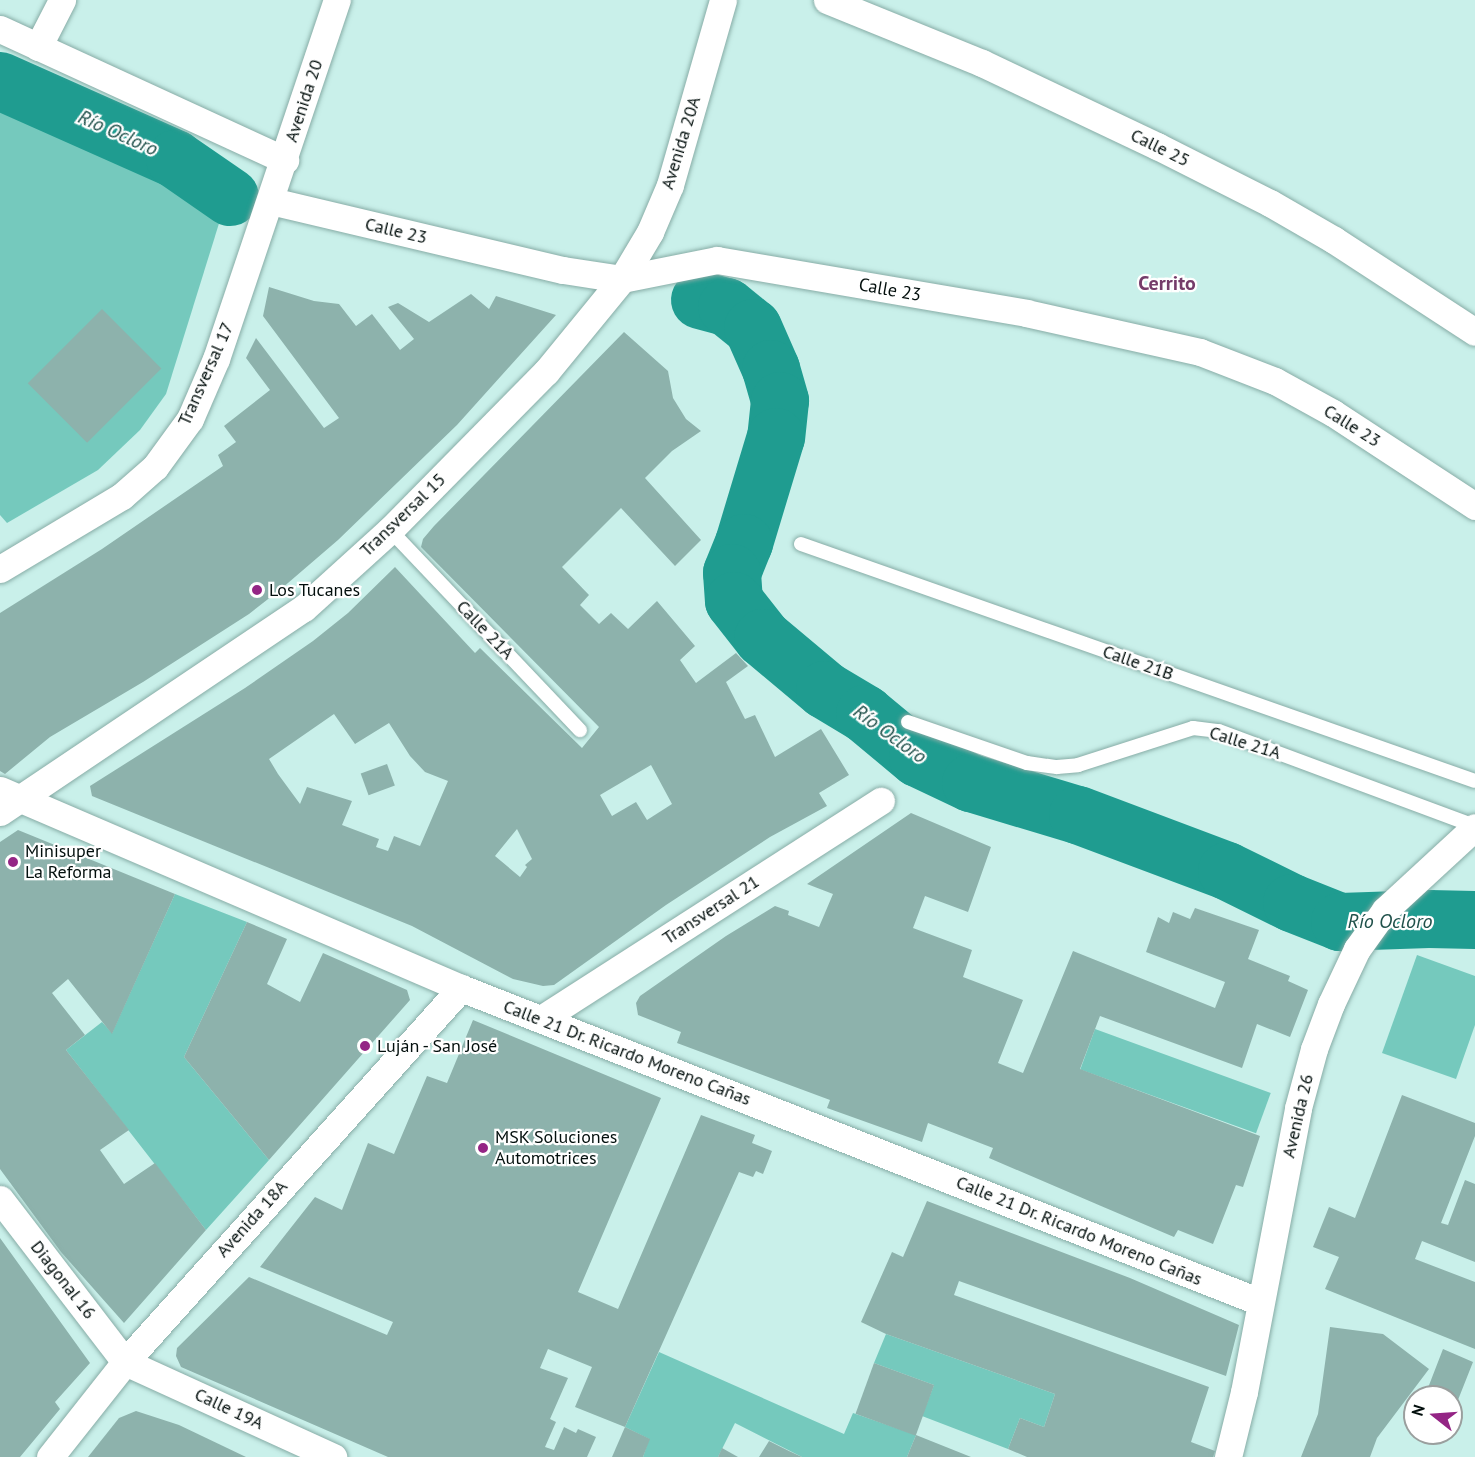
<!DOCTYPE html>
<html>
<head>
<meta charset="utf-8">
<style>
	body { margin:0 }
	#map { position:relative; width:1475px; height:1457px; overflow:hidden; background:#c9f0ea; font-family:"PT Sans",sans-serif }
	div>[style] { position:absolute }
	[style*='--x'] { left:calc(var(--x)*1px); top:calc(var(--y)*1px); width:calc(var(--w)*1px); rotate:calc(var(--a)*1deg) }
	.green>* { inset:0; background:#75c9bd; transform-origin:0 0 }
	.river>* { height:58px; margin:-29px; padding:0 29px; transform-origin:29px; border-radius:29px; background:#1f9c90 }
	.building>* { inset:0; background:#8db2ac; transform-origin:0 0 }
	.roads { filter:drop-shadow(0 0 2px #87aca6) drop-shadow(0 0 2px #87aca6) }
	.lane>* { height:14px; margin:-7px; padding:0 7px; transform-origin:7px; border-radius:7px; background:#fff }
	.street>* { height:27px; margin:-13.5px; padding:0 13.5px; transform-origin:13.5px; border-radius:13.5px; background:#fff }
	.dots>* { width:16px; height:16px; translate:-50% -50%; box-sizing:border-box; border:3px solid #fff; border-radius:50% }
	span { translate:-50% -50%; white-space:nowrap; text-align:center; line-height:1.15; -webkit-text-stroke:4.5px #fff; paint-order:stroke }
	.street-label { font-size:18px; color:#030f0d }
	.poi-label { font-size:18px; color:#030f0d }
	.left { translate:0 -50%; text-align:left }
	.water-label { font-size:20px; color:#20514b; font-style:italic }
	.neighbourhood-label { font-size:20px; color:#743c6a; font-weight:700 }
	.north { position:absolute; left:1403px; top:1385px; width:60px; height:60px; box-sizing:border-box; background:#fff; border:2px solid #9a9f9e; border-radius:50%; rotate:287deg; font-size:16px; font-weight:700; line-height:24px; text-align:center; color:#030f0d }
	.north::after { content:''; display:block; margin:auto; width:21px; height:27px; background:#942585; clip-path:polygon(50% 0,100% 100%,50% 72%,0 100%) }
</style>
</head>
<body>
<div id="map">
	<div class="green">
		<i style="clip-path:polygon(0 92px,165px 164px,221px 217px,166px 394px,140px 430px,98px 470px,7px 523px,0 515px)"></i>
		<i style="clip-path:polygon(175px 894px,247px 922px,184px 1057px,269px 1160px,206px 1230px,66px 1050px,102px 1022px,112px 1033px)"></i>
		<i style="clip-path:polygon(1449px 894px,1475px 895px,1475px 930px,1392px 932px,1409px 913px)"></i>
		<i style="clip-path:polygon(1417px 955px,1475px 976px,1475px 1025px,1456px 1079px,1382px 1053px)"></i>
		<i style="left:1095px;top:1029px;width:187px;height:43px;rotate:20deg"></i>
		<i style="clip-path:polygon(886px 1334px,1055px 1394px,1044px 1427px,1020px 1418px,1008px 1449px,922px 1416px,934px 1385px,874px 1363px)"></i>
		<i style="clip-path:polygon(659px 1352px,844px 1434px,853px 1413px,916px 1435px,907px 1457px,802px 1457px,735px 1423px,718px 1457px,643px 1457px,649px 1439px,625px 1427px)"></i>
	</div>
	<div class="river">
		<i style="--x:0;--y:81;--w:192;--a:24"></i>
		<i style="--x:175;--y:159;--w:67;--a:34.6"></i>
		<i style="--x:700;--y:300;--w:28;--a:15"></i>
		<i style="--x:727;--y:307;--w:33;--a:39"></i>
		<i style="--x:753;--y:328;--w:45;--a:66.3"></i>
		<i style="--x:771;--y:369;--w:33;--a:74"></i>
		<i style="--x:780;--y:401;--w:36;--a:96"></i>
		<i style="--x:776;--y:437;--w:111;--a:106.8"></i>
		<i style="--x:744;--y:543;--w:32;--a:112"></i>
		<i style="--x:732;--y:573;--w:28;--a:86"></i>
		<i style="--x:734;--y:601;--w:47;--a:51.9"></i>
		<i style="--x:763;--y:638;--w:81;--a:40"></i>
		<i style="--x:825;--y:690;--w:47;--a:31"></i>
		<i style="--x:865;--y:714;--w:69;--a:39.7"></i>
		<i style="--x:918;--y:758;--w:59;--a:25.3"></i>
		<i style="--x:971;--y:783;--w:112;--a:16.7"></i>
		<i style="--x:1078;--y:815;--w:159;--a:20.6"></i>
		<i style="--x:1227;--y:871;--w:72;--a:26.2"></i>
		<i style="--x:1292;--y:903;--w:52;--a:21.6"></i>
		<i style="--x:1340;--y:922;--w:89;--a:-1.9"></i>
		<i style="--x:1429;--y:919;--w:46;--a:1.2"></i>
	</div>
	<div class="building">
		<i style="clip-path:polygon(269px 287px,314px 301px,339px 304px,356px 326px,372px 314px,400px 350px,414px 339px,388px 307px,398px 303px,429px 322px,471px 294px,489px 309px,496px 296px,556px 315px,457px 425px,338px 540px,281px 589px,249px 614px,143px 682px,50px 737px,5px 774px,0 771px,0 613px,102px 549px,223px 466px,218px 455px,236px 442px,224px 426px,270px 390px,246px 358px,256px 338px,324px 428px,339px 418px,263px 316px)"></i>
		<i style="left:102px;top:309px;width:84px;height:105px;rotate:45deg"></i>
		<i style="clip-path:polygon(evenodd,624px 332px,668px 371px,673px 398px,686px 419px,701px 431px,672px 451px,645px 478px,701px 540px,675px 566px,621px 508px,562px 567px,589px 595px,580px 605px,599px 624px,611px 613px,628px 629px,657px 601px,695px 646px,680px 660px,696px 683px,736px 653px,748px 666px,726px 682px,745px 719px,755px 715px,775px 757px,821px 729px,849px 775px,819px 793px,827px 806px,770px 837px,666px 905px,554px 985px,543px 986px,513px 979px,412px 926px,92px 796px,90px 786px,245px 688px,313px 641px,348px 613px,395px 567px,475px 653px,480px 648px,582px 748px,599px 727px,421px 547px,423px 539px,434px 526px,624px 332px,334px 714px,355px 744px,389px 723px,410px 756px,425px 772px,448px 781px,420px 846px,394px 836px,388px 851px,376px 847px,379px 839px,342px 825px,352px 801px,307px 787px,300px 804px,278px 774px,269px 759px,334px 714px,624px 332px,651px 765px,672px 804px,647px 820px,636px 802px,612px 816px,600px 795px,651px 765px,624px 332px,517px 829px,532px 859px,525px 865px,527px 867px,520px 877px,495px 856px,517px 829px)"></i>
		<i style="left:387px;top:764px;width:23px;height:28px;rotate:70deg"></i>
		<i style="clip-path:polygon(911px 813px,991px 847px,968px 912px,925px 896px,913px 928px,972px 950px,963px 977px,1023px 1000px,998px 1063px,1023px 1073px,1073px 951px,1215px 1008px,1225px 982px,1146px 952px,1158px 917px,1169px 923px,1173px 912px,1190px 919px,1195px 908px,1259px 930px,1248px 959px,1290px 976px,1288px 981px,1308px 990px,1290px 1037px,1257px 1024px,1242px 1068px,1100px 1016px,1080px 1069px,1260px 1136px,1243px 1187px,1236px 1185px,1213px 1244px,1178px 1230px,1174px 1237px,1101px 1206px,989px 1158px,993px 1148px,928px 1123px,922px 1142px,827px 1108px,830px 1100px,677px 1043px,681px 1032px,638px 1015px,636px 1003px,640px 996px,726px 936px,775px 906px,789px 911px,788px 915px,819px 927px,833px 894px,807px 884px)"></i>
		<i style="clip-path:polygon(18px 830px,175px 894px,112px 1034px,68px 979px,52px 993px,85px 1035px,66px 1050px,129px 1130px,100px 1150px,124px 1184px,155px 1163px,206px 1230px,124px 1323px,61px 1252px,0 1169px,0 842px)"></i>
		<i style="clip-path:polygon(247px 922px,287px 939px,267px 984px,300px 1002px,323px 953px,407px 990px,410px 1000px,269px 1160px,184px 1057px)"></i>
		<i style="clip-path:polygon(473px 1020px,661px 1098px,578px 1292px,618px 1309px,701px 1115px,755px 1135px,752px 1143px,772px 1151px,763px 1174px,756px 1171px,753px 1177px,739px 1172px,625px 1427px,575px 1407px,592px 1367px,548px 1349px,540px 1368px,568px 1378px,550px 1419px,556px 1422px,545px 1447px,554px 1450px,564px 1427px,576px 1433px,578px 1429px,596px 1437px,587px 1457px,388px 1457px,181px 1367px,176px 1356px,177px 1348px,249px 1277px,387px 1335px,393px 1322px,260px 1267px,315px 1197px,342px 1210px,368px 1143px,394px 1154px,427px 1076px,447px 1083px)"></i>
		<i style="clip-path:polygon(1402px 1095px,1475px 1123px,1475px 1136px,1441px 1223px,1448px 1225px,1465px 1180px,1475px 1184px,1475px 1262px,1422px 1241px,1415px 1259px,1475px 1282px,1475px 1349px,1325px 1289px,1339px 1257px,1313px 1247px,1329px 1207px,1355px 1218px)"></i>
		<i style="clip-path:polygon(927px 1201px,1130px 1278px,1239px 1325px,1226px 1376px,959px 1281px,954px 1295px,1209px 1387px,1191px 1442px,1215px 1451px,1213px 1457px,1027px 1457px,1008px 1449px,1020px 1418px,1044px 1427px,1055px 1394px,886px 1334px,861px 1322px,892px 1252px,903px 1257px)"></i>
		<i style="clip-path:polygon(0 1238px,90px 1363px,55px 1402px,60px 1409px,20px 1457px,0 1457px)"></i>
		<i style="clip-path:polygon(1330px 1327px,1383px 1334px,1429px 1369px,1377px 1438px,1370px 1457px,1301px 1457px,1318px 1414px)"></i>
		<i style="clip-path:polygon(1443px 1349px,1473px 1362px,1456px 1405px,1451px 1403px,1451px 1397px,1436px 1397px,1426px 1393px)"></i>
		<i style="left:874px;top:1363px;width:64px;height:54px;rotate:20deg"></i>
		<i style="clip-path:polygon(136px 1411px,179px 1425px,246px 1457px,88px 1457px,119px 1418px)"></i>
		<i style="clip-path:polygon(625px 1427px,650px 1439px,643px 1457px,612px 1457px)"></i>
		<i style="clip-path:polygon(916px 1435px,971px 1457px,907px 1457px)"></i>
		<i style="clip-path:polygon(769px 1441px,789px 1451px,802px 1457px,759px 1457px)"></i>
		<i style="clip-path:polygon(722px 1448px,738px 1457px,718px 1457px)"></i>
	</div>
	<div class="roads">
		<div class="lane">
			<i style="--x:390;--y:530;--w:276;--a:46.5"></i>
			<i style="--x:801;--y:544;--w:714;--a:19.37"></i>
			<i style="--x:908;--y:722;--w:126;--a:19"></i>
			<i style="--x:1027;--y:763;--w:30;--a:8"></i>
			<i style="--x:1057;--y:767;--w:21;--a:-5"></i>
			<i style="--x:1078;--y:765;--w:121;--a:-17.8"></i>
			<i style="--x:1193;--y:728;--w:26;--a:7"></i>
			<i style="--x:1219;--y:731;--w:273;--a:20.4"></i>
		</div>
		<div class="street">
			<i style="--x:827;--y:0;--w:167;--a:22.1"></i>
			<i style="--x:982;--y:63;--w:194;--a:25.4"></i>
			<i style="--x:1157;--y:146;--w:127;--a:26.8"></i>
			<i style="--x:1270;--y:203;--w:74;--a:30"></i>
			<i style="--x:1334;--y:240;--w:168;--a:33.1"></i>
			<i style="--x:0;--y:29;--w:314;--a:24.7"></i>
			<i style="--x:38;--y:47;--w:53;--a:-62.9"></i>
			<i style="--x:271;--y:201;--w:300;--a:13.3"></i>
			<i style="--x:563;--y:270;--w:60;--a:8.7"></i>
			<i style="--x:622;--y:279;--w:97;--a:-11.3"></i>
			<i style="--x:717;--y:260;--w:314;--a:9.7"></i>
			<i style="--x:1026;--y:313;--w:178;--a:12.6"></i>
			<i style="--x:1200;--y:352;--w:80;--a:21.1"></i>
			<i style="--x:1275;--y:381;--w:66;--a:28.9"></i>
			<i style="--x:1333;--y:413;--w:170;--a:33.2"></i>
			<i style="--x:0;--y:569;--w:142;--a:-30.9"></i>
			<i style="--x:122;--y:496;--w:44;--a:-41.3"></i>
			<i style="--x:155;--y:467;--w:59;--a:-53.9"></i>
			<i style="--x:190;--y:419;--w:65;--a:-66.6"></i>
			<i style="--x:216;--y:359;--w:379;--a:-71.4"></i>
			<i style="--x:0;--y:790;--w:502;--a:23.24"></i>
			<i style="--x:461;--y:988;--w:858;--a:21.45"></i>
			<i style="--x:0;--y:812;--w:366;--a:-33.9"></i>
			<i style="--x:304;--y:608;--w:116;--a:-42.2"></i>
			<i style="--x:390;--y:530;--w:222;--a:-45.4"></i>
			<i style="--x:546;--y:372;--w:120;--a:-50.7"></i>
			<i style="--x:622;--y:279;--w:55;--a:-59.2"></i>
			<i style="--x:650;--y:232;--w:51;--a:-66.9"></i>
			<i style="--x:670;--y:185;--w:192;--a:-74"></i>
			<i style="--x:541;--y:1019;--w:404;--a:-32.7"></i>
			<i style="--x:0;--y:1199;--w:205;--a:52.5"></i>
			<i style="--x:125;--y:1362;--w:229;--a:24.5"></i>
			<i style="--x:50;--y:1457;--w:121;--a:-51.7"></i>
			<i style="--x:125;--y:1362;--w:503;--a:-48.06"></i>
			<i style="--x:1228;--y:1457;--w:67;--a:-76.2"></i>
			<i style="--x:1244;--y:1392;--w:289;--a:-79.2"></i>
			<i style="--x:1298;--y:1108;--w:61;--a:-74.8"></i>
			<i style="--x:1314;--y:1049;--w:48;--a:-69.3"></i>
			<i style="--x:1331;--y:1004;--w:61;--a:-64.7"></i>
			<i style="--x:1357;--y:949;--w:48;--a:-54.3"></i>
			<i style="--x:1385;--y:910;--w:122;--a:-42.7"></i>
		</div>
	</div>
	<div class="dots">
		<i style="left:257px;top:590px;background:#942585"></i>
		<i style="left:13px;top:862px;background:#942585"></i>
		<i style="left:365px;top:1046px;background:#942585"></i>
		<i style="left:483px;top:1148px;background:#942585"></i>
	</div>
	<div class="street-label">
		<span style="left:304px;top:101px;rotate:-72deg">Avenida 20</span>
		<span style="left:681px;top:143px;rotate:-73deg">Avenida 20A</span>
		<span style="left:1160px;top:148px;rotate:26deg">Calle 25</span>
		<span style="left:396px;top:231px;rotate:13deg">Calle 23</span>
		<span style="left:890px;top:290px;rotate:10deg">Calle 23</span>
		<span style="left:206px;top:374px;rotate:-66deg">Transversal 17</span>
		<span style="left:1352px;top:426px;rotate:32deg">Calle 23</span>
		<span style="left:403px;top:515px;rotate:-44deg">Transversal 15</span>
		<span style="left:485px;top:630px;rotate:46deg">Calle 21A</span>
		<span style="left:1138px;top:663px;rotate:19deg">Calle 21B</span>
		<span style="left:1245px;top:743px;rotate:17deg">Calle 21A</span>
		<span style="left:711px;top:910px;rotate:-33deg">Transversal 21</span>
		<span style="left:627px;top:1053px;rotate:21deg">Calle 21 Dr. Ricardo Moreno Cañas</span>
		<span style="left:1298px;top:1116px;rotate:-77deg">Avenida 26</span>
		<span style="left:252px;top:1219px;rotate:-48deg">Avenida 18A</span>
		<span style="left:1079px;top:1231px;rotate:22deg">Calle 21 Dr. Ricardo Moreno Cañas</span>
		<span style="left:63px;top:1280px;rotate:52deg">Diagonal 16</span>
		<span style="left:229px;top:1409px;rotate:25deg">Calle 19A</span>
	</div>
	<div class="poi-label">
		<span class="left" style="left:269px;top:590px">Los Tucanes</span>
		<span class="left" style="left:25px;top:862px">Minisuper<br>La Reforma</span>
		<span class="left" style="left:377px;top:1046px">Luján - San José</span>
		<span class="left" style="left:495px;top:1148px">MSK Soluciones<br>Automotrices</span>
	</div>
	<div class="water-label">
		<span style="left:118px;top:133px;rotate:24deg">Río Ocloro</span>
		<span style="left:890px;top:734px;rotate:36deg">Río Ocloro</span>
		<span style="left:1390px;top:921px">Río Ocloro</span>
	</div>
	<div class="neighbourhood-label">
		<span style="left:1167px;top:283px">Cerrito</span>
	</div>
	<div class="north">N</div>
</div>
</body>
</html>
